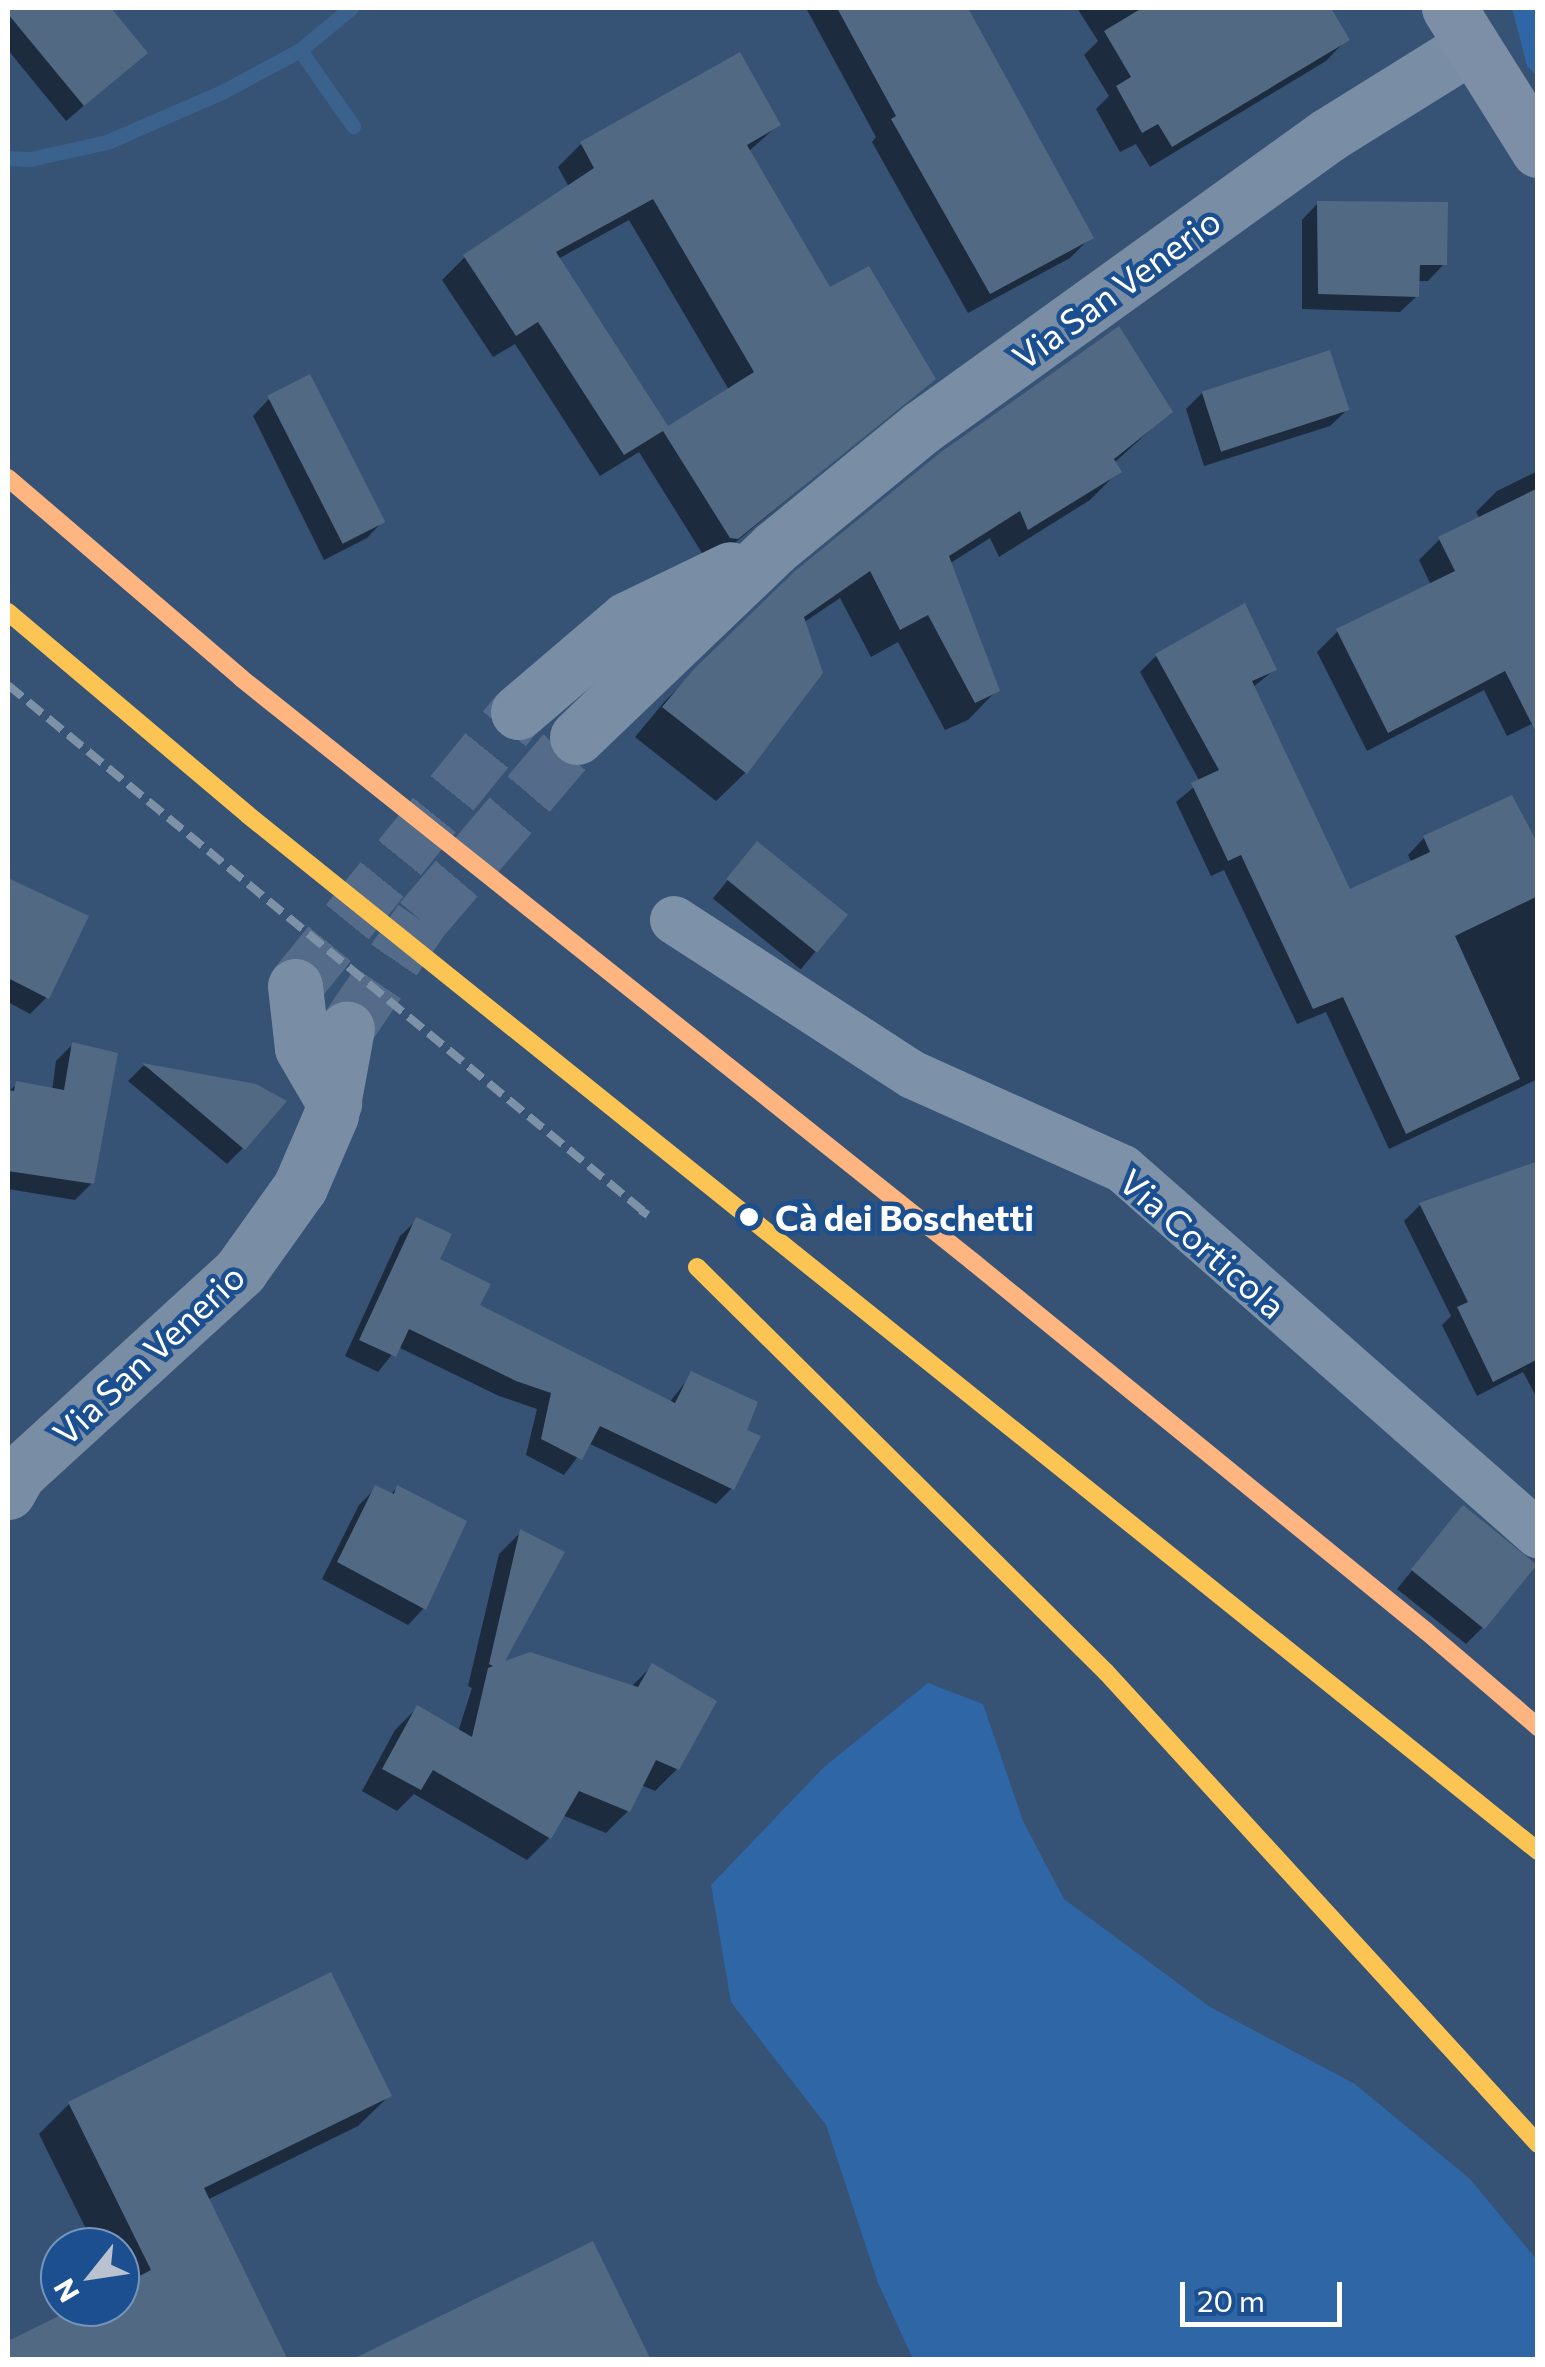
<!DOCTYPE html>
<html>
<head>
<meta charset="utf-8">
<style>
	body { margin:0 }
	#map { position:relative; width:1545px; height:2367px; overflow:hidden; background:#365274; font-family:Commissioner,sans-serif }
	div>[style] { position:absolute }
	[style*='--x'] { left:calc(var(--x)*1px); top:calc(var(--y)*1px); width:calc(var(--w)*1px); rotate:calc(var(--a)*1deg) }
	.green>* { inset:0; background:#2f66a5 }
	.shadow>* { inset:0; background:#0007; transform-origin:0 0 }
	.stream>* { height:15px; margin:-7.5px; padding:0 7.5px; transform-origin:7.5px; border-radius:7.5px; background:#3b618d }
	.building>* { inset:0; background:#526984; transform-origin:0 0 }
	.secondary-tunnel>* { height:55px; margin-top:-27.5px; transform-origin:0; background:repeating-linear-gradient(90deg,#546c89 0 55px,transparent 0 83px) }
	.street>* { height:48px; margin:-24px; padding:0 24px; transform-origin:24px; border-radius:24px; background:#7d92a8 }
	.secondary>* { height:55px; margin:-27.5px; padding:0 27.5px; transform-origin:27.5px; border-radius:27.5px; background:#798da4 }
	.primary>* { height:55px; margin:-27.5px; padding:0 27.5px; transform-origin:27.5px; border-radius:27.5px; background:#7d8ea7 }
	.rail>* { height:8px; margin-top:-4px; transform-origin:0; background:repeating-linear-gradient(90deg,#7e92a7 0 18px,transparent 0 26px) }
	.rail-1>* { height:18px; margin:-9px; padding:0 9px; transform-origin:9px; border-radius:9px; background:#ffb580 }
	.rail-2>* { height:18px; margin:-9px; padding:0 9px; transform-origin:9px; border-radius:9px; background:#fcc553 }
	.dots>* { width:28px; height:28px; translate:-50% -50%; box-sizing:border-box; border:5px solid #1b4f8f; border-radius:50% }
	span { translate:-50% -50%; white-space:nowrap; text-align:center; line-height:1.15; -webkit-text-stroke:9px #1b4f8f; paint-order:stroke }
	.street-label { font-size:35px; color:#fff }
	.stop-label { font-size:35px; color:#fff; font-weight:700 }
	.left { translate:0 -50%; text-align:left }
	.frame { position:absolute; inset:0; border:10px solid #fff; pointer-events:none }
	.north { position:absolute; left:40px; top:2227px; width:100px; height:100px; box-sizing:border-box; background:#1b4f8f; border:2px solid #7695bc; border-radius:50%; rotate:240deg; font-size:28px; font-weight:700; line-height:40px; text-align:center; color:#fff }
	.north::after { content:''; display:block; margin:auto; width:35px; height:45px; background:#b9c2ce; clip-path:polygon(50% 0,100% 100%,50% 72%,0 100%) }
	.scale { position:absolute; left:1180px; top:2282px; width:162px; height:45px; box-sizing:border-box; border:5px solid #fff; border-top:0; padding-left:12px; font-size:30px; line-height:35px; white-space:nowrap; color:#fff; -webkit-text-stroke:8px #1b4f8f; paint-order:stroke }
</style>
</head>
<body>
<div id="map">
	<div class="green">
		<i style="clip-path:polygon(1512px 8px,1537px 8px,1537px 76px,1527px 66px)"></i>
		<i style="clip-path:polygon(928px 1683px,983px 1704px,1023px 1821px,1064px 1899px,1210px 2007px,1355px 2084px,1470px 2179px,1537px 2260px,1537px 2359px,913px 2359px,878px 2283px,826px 2125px,731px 2002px,711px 1885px,824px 1767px)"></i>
	</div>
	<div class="shadow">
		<i style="clip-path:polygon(8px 8px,107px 8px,145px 53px,66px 121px,8px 50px)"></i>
		<i style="clip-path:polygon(806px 8px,965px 8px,1091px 237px,1070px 258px,968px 313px,872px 142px,876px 137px)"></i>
		<i style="clip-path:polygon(1077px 8px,1328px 8px,1347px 39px,1326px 61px,1150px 167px,1136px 144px,1120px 152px,1096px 109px,1109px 96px,1084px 55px,1098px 41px)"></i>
		<i style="clip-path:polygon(evenodd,739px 55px,778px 125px,748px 152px,829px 290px,933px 378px,713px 561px,707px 561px,639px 452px,600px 476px,515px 344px,493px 357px,442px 280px,465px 257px,569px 187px,558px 167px,581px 144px,739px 55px,629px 220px,729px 390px,667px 429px,558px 259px,629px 220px)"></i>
		<i style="clip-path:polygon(1318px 203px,1444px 264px,1428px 281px,1417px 281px,1417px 296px,1400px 312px,1302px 309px,1302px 220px)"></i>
		<i style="clip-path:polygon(1202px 393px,1347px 410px,1330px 426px,1204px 466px,1186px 409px)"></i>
		<i style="clip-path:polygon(269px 399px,383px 521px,367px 538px,324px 560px,253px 416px)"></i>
		<i style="clip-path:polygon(1170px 412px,1114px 463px,1119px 471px,1090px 500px,999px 557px,990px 538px,949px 564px,997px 690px,968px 720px,945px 730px,898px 642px,871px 657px,840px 598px,803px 623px,820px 673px,745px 773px,716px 801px,635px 737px,665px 701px,796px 573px)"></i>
		<i style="clip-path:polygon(1538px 471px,1538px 721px,1507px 736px,1484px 690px,1367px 751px,1317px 652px,1338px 631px,1431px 585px,1419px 560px,1439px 540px,1480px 519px,1476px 512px,1497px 491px)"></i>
		<i style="clip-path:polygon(1156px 656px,1274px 670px,1252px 688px,1349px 892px,1412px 863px,1408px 855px,1424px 838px,1538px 850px,1538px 1079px,1389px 1149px,1326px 1012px,1297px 1024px,1224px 870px,1211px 876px,1176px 802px,1200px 782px,1140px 672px)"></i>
		<i style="left:757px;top:844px;width:113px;height:70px;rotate:39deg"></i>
		<i style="clip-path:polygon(8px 880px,86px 917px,47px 997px,30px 1014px,8px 1002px)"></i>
		<i style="clip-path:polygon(73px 1044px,92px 1183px,75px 1200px,8px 1189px,8px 1092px,17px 1084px,52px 1091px,56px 1061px)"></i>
		<i style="clip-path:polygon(143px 1066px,255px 1087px,243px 1148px,227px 1164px,128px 1081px)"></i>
		<i style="clip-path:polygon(1420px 1205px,1538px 1250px,1538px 1400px,1523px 1372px,1477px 1396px,1442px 1325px,1451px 1316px,1404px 1221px)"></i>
		<i style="clip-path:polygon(417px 1220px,437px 1260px,477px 1306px,669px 1403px,692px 1374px,744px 1431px,732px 1488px,716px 1504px,588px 1443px,564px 1475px,526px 1455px,537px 1409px,499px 1396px,398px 1347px,378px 1372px,345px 1356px,400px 1236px)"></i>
		<i style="clip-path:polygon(376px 1488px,390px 1495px,397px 1488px,424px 1608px,408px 1625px,322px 1579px,359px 1505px)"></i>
		<i style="clip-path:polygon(1463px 1508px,1482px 1628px,1466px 1644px,1397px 1589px)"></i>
		<i style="clip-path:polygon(521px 1532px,500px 1666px,631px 1687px,652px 1666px,677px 1769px,655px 1791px,641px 1785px,628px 1811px,606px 1833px,562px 1815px,549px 1838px,527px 1860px,414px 1794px,397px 1811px,362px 1791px,395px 1730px,417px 1708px,458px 1732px,472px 1688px,468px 1686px,499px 1554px)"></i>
		<i style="clip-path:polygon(389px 2096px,358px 2126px,207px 2200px,285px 2360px,8px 2360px,8px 2344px,82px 2307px,120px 2307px,120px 2247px,95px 2247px,39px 2134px,69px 2104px)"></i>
	</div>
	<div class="stream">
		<i style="--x:300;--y:50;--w:93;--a:55.1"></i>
		<i style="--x:8;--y:158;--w:22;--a:3"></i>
		<i style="--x:30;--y:159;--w:79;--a:-12.4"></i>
		<i style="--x:107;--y:142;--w:125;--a:-23.5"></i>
		<i style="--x:222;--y:92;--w:89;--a:-28.3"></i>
		<i style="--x:300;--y:50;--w:66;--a:-39.5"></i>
	</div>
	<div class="building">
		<i style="clip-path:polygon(8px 8px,111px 8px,148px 53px,84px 106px,8px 14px)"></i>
		<i style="clip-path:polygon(837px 8px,968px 8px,1094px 238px,990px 294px,891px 119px,896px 116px)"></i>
		<i style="clip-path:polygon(1142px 8px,1331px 8px,1350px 40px,1172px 147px,1158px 124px,1142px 133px,1116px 86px,1131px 77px,1104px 31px)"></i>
		<i style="clip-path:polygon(evenodd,740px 52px,781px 125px,747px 145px,830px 287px,869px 266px,936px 379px,738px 539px,730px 538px,663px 431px,624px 455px,538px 322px,516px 336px,463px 255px,594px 168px,580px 142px,740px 52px,653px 199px,754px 372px,668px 426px,556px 252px,653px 199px)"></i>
		<i style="clip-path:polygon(1317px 201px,1448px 202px,1447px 265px,1420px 265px,1419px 297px,1318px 294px)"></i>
		<i style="clip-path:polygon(1119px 326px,1173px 412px,1114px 459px,1122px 472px,1028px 530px,1020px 511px,949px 556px,1000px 691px,975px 703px,928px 615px,900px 630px,870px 571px,804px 617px,823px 673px,747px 774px,662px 707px,694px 669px,795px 571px,941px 452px)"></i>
		<i style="left:1330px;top:350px;width:63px;height:135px;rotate:72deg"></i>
		<i style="left:310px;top:374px;width:166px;height:48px;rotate:63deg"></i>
		<i style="clip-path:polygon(1538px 488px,1538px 736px,1505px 671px,1388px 733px,1336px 629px,1455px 571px,1438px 537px)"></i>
		<i style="clip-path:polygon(1245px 603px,1277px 670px,1252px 681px,1350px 889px,1430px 852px,1423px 836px,1512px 795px,1538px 844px,1538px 896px,1455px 936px,1520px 1079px,1406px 1134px,1343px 997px,1313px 1009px,1241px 855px,1228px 861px,1191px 783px,1219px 770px,1155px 654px)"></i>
		<i style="left:757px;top:841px;width:117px;height:49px;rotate:39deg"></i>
		<i style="clip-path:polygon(8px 878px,89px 916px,49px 999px,8px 978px)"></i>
		<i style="clip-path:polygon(72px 1042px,118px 1053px,94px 1184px,8px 1171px,8px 1090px,14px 1091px,16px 1081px,64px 1090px)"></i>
		<i style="clip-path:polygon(142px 1063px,256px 1084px,287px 1101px,245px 1150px)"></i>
		<i style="clip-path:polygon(1538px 1161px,1538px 1359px,1493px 1382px,1457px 1307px,1468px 1302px,1419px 1203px)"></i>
		<i style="clip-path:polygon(416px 1217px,452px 1234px,440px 1259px,491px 1284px,480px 1305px,675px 1403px,691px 1371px,758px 1402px,747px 1430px,761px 1436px,734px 1490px,600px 1426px,582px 1460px,541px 1439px,551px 1393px,516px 1381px,409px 1329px,396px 1357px,359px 1340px)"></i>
		<i style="clip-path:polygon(375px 1485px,394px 1494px,397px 1485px,467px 1521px,426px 1610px,337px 1562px)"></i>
		<i style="left:1463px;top:1505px;width:95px;height:83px;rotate:39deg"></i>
		<i style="clip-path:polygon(520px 1529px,565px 1552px,505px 1661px,530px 1652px,638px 1687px,652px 1663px,717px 1701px,679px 1770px,656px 1760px,630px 1812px,579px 1791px,551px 1839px,433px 1770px,421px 1790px,382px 1769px,417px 1705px,472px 1737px,488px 1668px,493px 1666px,489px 1664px)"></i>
		<i style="clip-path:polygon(331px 1972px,392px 2096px,204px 2188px,288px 2360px,8px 2360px,8px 2341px,77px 2307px,120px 2307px,120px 2286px,151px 2270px,68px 2102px)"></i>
		<i style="clip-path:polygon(593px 2241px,651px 2360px,351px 2360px)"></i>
	</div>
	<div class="secondary-tunnel">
		<i style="--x:295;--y:986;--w:353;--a:-50.9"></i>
		<i style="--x:347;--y:1028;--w:131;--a:-55.6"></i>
		<i style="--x:421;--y:920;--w:240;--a:-49.6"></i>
	</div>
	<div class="street">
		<i style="--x:674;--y:920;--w:285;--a:33"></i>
		<i style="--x:913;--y:1075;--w:230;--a:24.1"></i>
		<i style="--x:1123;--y:1169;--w:553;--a:41.33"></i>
	</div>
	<div class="secondary">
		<i style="--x:518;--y:712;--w:143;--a:-40.5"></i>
		<i style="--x:627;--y:619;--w:115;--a:-25.7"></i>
		<i style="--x:577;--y:737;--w:273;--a:-43.8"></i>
		<i style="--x:774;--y:548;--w:191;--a:-39.3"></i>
		<i style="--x:922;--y:427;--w:500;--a:-35.72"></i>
		<i style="--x:1328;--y:135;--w:168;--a:-31.9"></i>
		<i style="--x:295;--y:986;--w:62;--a:83.6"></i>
		<i style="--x:302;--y:1048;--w:64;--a:59.8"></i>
		<i style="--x:8;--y:1492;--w:21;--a:-61"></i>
		<i style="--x:18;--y:1474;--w:301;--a:-42.4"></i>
		<i style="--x:240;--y:1271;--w:103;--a:-54.5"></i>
		<i style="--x:300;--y:1187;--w:78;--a:-66.7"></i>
		<i style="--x:331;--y:1115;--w:88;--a:-79.6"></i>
	</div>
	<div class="primary">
		<i style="--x:1449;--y:8;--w:168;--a:57.9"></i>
	</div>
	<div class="rail">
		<i style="--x:8;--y:612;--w:314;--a:40.2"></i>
		<i style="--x:248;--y:815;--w:1655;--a:38.77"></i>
		<i style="--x:8;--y:685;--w:831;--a:39.63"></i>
		<i style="--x:648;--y:1215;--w:9;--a:-148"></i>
	</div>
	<div class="rail-1">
		<i style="--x:8;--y:478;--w:307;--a:40.6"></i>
		<i style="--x:241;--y:678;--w:935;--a:38.57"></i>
		<i style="--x:972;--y:1261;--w:586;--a:39.18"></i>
		<i style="--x:1426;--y:1631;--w:148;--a:40.6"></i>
	</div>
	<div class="rail-2">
		<i style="--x:8;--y:612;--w:314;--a:40.2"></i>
		<i style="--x:248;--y:815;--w:1655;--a:38.77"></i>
		<i style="--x:697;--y:1267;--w:576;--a:44.72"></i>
		<i style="--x:1106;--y:1672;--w:640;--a:47.53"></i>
	</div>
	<div class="dots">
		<i style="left:749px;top:1217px;background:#fff"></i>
	</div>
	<div class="street-label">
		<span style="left:1116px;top:288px;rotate:-36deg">Via San Venerio</span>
		<span style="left:1203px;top:1243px;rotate:41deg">Via Corticola</span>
		<span style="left:148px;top:1354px;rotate:-43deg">Via San Venerio</span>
	</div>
	<div class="stop-label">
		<span class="left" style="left:775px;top:1217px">Cà dei Boschetti</span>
	</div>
	<div class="frame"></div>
	<div class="north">N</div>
	<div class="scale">20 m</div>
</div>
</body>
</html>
